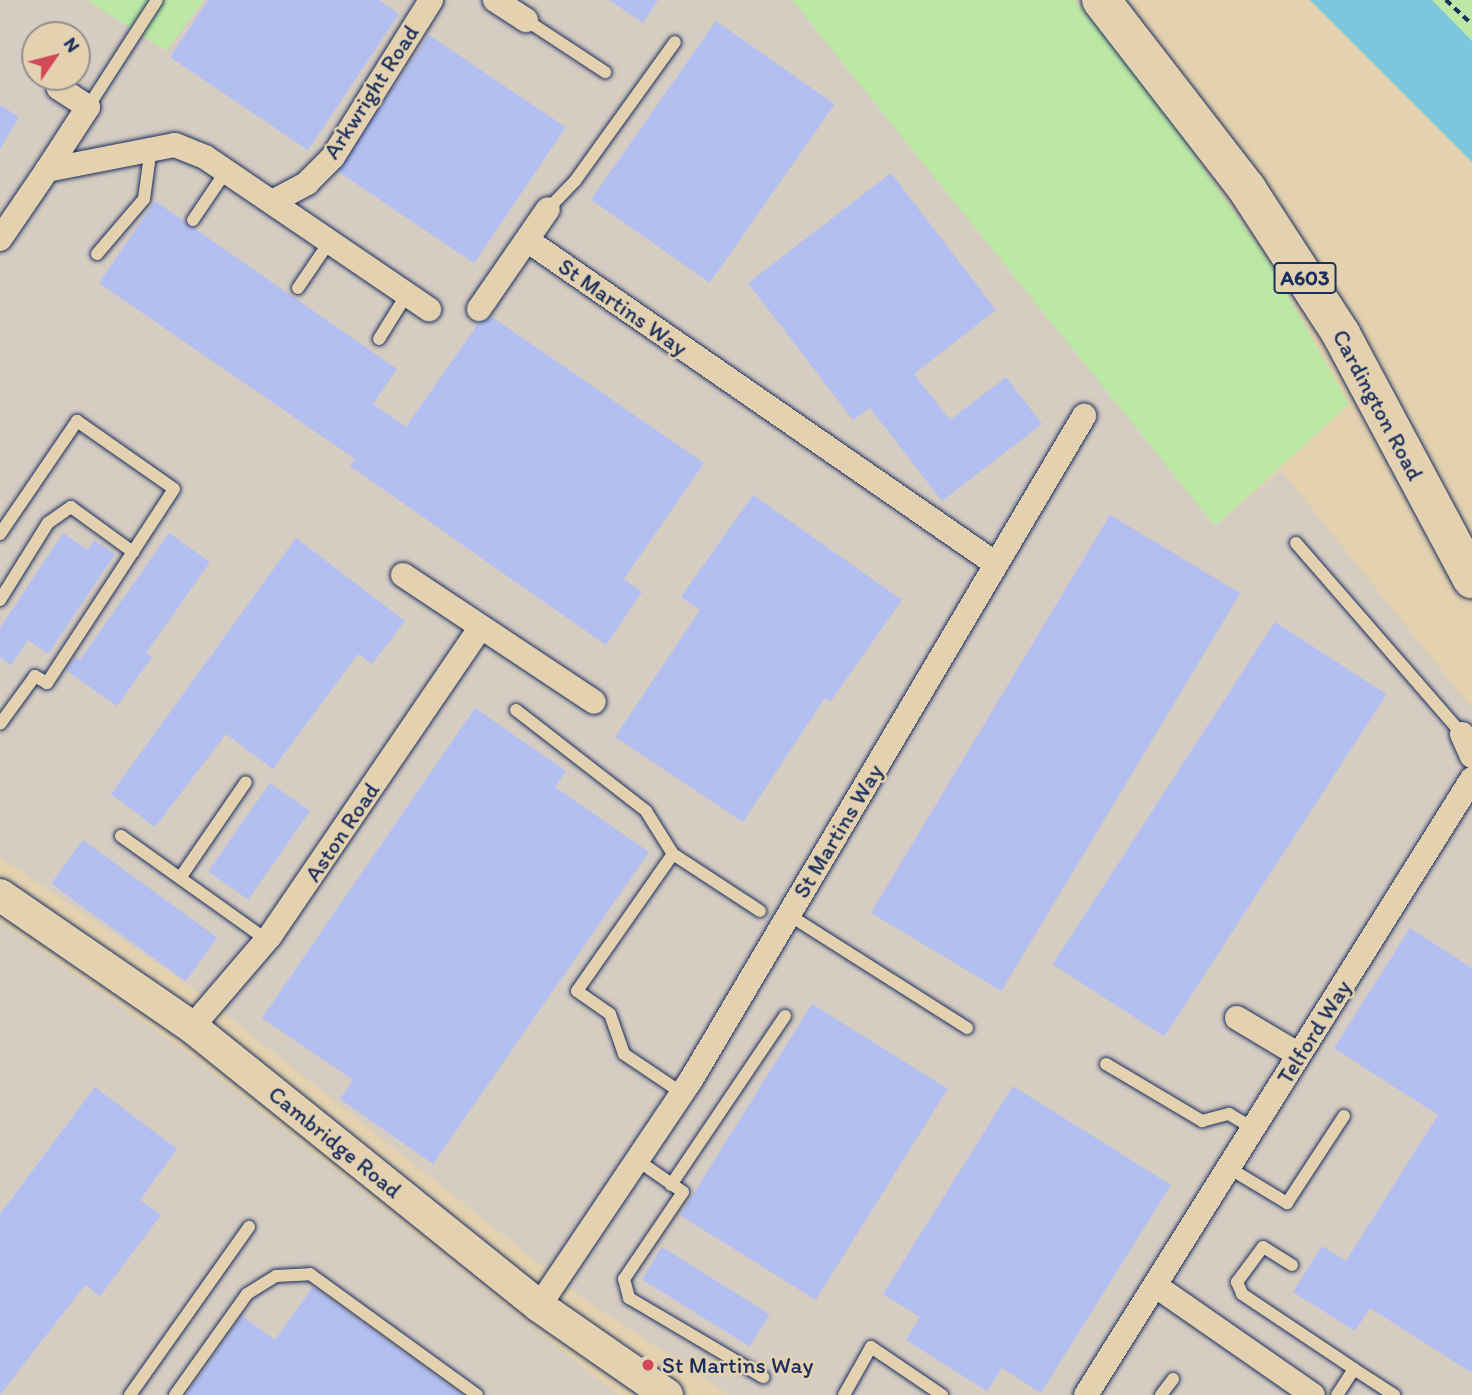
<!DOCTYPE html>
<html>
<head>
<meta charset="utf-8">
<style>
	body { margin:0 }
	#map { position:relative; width:1472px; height:1395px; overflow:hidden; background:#e3d1af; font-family:Itim,sans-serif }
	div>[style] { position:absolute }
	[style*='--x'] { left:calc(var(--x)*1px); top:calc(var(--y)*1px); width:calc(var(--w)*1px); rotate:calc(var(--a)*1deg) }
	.built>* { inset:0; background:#d5ccc2 }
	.green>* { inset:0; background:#bce8a6 }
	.water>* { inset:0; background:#7bc7db }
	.building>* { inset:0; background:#b3bff0; transform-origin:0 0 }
	.path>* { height:3.5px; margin-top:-1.75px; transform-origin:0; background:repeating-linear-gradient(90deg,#1b2f5e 0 7px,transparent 0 12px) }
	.roads { filter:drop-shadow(0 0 2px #1b2f5e) drop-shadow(0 0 2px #1b2f5e) }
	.service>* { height:12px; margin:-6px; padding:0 6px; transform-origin:6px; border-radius:6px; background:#e3d1af }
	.minor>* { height:24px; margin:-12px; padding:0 12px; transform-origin:12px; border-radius:12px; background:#e3d1af }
	.tertiary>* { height:32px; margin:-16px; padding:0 16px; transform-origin:16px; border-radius:16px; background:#e3d1af }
	.primary>* { height:38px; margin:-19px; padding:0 19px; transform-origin:19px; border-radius:19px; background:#e3d1af }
	.dots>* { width:19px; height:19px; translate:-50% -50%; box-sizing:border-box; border:4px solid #e3d1af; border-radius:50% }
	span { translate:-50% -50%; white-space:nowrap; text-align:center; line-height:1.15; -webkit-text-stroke:5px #e3d1af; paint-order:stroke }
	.shield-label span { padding:2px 5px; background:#e3d1af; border:2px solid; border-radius:5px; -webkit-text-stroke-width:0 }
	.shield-label { font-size:21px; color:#1b2f5e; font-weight:700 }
	.street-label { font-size:23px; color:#1b2f5e }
	.poi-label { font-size:23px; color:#1b2f5e }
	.left { translate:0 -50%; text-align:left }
	.north { position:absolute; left:21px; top:21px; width:70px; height:70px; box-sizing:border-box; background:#e3d1af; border:2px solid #93908f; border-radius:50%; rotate:55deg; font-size:19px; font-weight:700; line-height:28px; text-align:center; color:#1b2f5e }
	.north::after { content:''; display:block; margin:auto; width:24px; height:32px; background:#d1495b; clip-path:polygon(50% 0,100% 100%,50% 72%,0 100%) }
</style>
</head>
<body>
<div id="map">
	<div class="built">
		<i style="clip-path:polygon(evenodd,0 0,87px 0,166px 51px,204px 0,792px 0,1215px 526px,1281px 470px,1472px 708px,1472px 1395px,730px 1395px,584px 1299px,186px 983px,0 857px,0 0,35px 35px,77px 35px,77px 77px,35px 77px,35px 35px)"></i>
		<i style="clip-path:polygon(0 922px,189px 1054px,618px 1395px,0 1395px)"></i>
	</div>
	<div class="green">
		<i style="clip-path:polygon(87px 0,204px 0,166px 51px)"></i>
		<i style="clip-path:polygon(792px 0,1075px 0,1133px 68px,1268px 260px,1349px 404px,1215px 526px)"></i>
		<i style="clip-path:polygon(1432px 0,1472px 0,1472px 41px)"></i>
	</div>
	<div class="water">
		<i style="clip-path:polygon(1310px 0,1432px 0,1472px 41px,1472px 162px)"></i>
	</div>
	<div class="building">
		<i style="clip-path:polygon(208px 0,379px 0,399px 14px,308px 150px,170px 57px)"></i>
		<i style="clip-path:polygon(609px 0,658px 0,643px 23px)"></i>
		<i style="left:716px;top:21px;width:145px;height:218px;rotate:35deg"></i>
		<i style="left:429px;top:35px;width:165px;height:164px;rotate:34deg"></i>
		<i style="clip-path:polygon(0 105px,19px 117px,0 149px)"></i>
		<i style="clip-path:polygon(891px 173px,996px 310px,914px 374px,950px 420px,1006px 377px,1042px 424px,942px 501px,870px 408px,853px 420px,748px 283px)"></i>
		<i style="clip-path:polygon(155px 201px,397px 369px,373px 404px,406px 427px,478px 324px,492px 317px,704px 463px,624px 579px,642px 592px,606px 645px,350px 466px,355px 459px,99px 283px)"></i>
		<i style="clip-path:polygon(753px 495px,902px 600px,830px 702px,825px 698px,743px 822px,615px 737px,700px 610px,681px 597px)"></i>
		<i style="left:1110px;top:515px;width:152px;height:464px;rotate:31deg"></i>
		<i style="clip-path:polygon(63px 533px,88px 550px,94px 540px,115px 554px,48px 654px,28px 640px,11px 665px,0 657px,0 628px)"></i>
		<i style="clip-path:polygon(169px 533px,210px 562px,146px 653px,152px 657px,117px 706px,66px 670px,76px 657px,80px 660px)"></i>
		<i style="clip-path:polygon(296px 538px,405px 621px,372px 664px,358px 654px,273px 769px,226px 734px,155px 827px,111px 794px)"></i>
		<i style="left:1275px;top:622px;width:133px;height:408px;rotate:33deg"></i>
		<i style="clip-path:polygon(475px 708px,566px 771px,555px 787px,649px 852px,433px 1164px,340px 1099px,353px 1080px,262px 1018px)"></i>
		<i style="left:270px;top:783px;width:49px;height:108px;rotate:35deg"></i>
		<i style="left:83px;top:840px;width:166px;height:54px;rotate:36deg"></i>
		<i style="clip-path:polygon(1410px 928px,1472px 968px,1472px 1373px,1370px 1308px,1355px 1331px,1293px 1292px,1322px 1246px,1346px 1261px,1438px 1115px,1334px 1048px)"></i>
		<i style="left:812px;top:1004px;width:160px;height:249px;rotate:32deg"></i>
		<i style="clip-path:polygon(1013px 1086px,1171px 1185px,1041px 1393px,1002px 1368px,987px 1391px,906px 1340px,920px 1317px,883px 1294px)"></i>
		<i style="clip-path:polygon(95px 1087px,177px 1149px,140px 1200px,161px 1215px,100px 1296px,85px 1285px,0 1395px,0 1214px)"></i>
		<i style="left:662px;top:1247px;width:127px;height:38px;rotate:32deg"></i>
		<i style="clip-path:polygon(313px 1287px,462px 1395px,186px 1395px,242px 1316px,275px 1340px)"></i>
	</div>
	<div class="path">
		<i style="--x:1446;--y:0;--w:35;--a:43"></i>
	</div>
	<div class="roads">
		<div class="service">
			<i style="--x:526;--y:20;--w:95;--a:33.4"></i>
			<i style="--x:88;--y:107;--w:127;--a:-57.2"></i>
			<i style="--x:548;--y:209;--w:39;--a:-46"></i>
			<i style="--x:575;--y:181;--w:171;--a:-54.3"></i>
			<i style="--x:193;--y:220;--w:59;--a:-56"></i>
			<i style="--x:97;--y:254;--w:72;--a:-49.5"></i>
			<i style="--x:144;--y:199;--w:52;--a:-82.3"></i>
			<i style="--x:298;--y:288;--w:57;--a:-55.8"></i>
			<i style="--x:379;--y:339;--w:53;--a:-58.1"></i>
			<i style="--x:0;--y:534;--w:137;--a:-55.7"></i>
			<i style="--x:77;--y:421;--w:118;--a:35"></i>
			<i style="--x:174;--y:489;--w:232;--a:123.2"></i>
			<i style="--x:47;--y:683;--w:14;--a:-150"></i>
			<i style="--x:35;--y:676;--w:59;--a:126.1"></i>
			<i style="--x:1296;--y:543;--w:253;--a:49"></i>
			<i style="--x:0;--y:600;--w:91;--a:-58.1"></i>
			<i style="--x:48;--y:523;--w:28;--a:-35"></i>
			<i style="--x:71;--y:507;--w:77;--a:36"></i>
			<i style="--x:516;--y:710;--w:165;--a:37.8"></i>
			<i style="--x:646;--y:811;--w:51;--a:57.9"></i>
			<i style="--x:121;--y:836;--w:179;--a:35.5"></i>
			<i style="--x:180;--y:878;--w:116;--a:-55.5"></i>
			<i style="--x:789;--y:915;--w:211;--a:32.4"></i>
			<i style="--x:1106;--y:1064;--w:112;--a:30.7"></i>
			<i style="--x:1202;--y:1121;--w:28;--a:-15"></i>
			<i style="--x:1229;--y:1114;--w:29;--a:31"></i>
			<i style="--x:682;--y:1093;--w:70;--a:-146.1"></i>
			<i style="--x:624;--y:1054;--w:42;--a:-109.3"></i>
			<i style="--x:610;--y:1014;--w:40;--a:-145.1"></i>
			<i style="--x:577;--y:991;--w:167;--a:-55"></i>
			<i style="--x:673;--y:854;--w:104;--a:33.2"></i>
			<i style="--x:637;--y:1160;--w:56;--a:34.8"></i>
			<i style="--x:683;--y:1192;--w:105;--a:124.1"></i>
			<i style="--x:624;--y:1279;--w:20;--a:75"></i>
			<i style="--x:629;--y:1298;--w:156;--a:30.5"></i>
			<i style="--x:1229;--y:1168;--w:68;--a:31.1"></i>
			<i style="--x:1287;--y:1203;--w:104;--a:-56.8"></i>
			<i style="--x:671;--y:1185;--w:204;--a:-56"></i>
			<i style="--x:1292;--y:1265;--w:34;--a:-148"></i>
			<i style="--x:1263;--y:1247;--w:44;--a:126.6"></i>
			<i style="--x:1237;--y:1282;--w:13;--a:67"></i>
			<i style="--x:1242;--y:1294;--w:135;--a:33.8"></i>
			<i style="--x:1354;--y:1369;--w:31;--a:123"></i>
			<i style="--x:1354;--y:1369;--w:48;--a:33"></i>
			<i style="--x:130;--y:1395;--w:206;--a:-54.7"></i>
			<i style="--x:175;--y:1395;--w:124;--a:-54.5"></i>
			<i style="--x:247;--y:1294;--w:34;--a:-32"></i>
			<i style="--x:276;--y:1276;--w:34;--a:-3"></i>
			<i style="--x:310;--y:1274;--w:206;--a:35.9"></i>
			<i style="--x:844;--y:1395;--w:55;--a:-60.6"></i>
			<i style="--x:871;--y:1347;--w:86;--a:34.1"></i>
			<i style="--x:1161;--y:1395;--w:20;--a:-53"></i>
		</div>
		<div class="minor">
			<i style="--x:495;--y:0;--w:37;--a:33"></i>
			<i style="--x:47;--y:170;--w:75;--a:-56.9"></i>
			<i style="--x:88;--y:107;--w:35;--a:-147"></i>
			<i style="--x:272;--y:202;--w:40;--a:-28"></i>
			<i style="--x:307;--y:183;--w:37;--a:-45"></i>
			<i style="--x:333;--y:157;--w:185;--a:-58"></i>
			<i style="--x:0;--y:239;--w:83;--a:-55.7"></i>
			<i style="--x:47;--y:170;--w:130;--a:-11.1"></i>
			<i style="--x:175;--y:145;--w:32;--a:22"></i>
			<i style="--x:205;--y:157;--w:271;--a:34.2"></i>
			<i style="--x:527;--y:240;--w:570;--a:34.64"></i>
			<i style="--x:479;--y:309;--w:121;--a:-55.4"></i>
			<i style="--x:403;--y:575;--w:229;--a:33.6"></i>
			<i style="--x:1462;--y:734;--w:24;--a:66"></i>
			<i style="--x:1237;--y:1018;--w:72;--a:30.8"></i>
			<i style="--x:192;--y:1027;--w:120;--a:-49.4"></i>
			<i style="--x:270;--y:936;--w:373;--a:-55.7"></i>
			<i style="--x:1156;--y:1286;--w:191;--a:34.8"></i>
			<i style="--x:539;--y:1306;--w:272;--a:-56.1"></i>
			<i style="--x:691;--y:1080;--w:772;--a:-59.38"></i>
			<i style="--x:1086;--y:1395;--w:727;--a:-57.93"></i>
		</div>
		<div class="tertiary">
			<i style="--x:0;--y:895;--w:233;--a:34.5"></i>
			<i style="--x:192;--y:1027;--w:445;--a:38.8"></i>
			<i style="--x:539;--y:1306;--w:156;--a:34.8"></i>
		</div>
		<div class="primary">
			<i style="--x:1101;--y:0;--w:239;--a:52.3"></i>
			<i style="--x:1247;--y:189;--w:173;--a:57"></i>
			<i style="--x:1341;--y:334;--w:278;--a:61.9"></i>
		</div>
	</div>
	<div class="dots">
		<i style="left:648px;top:1365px;background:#d1495b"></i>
	</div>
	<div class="shield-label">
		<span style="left:1305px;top:278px">A603</span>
	</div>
	<div class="street-label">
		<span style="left:371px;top:92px;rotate:-57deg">Arkwright Road</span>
		<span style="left:623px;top:307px;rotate:35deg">St Martins Way</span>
		<span style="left:1378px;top:405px;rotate:62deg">Cardington Road</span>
		<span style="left:838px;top:831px;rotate:-59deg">St Martins Way</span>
		<span style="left:342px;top:832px;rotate:-56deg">Aston Road</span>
		<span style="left:1314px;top:1032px;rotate:-58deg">Telford Way</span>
		<span style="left:335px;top:1142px;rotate:39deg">Cambridge Road</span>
	</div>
	<div class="poi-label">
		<span class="left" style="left:662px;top:1365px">St Martins Way</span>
	</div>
	<div class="north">N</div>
</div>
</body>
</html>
